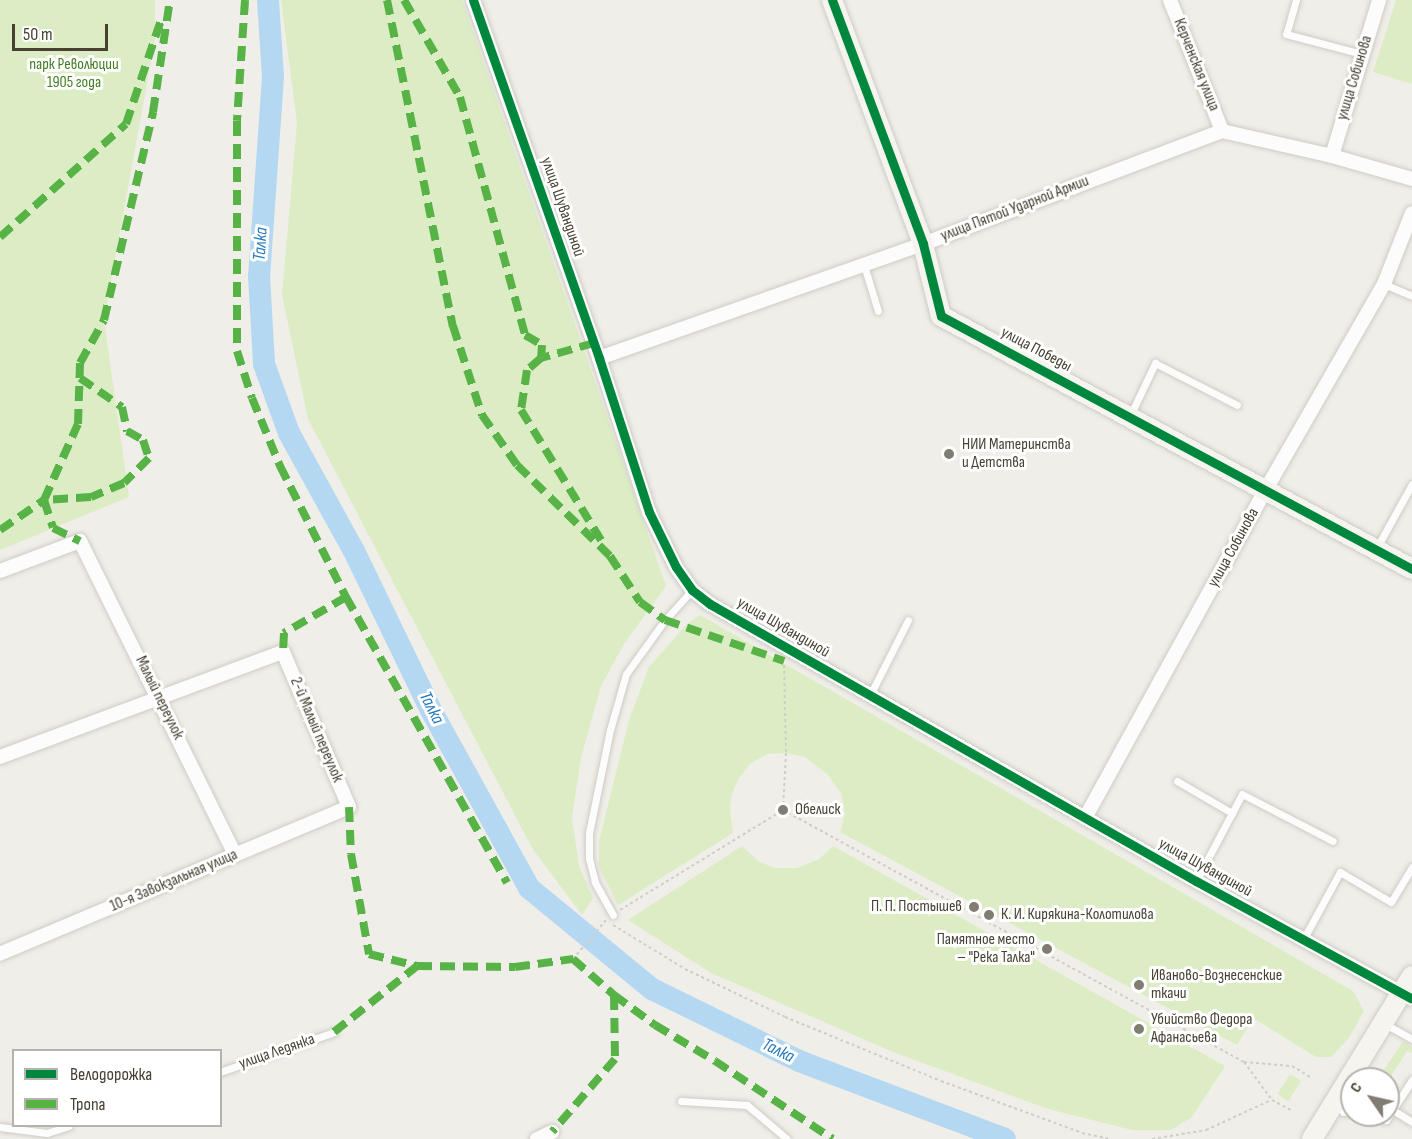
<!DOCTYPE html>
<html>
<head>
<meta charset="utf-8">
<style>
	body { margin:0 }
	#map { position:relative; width:1412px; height:1139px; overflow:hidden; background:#f0eee8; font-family:"Sofia Sans Condensed",sans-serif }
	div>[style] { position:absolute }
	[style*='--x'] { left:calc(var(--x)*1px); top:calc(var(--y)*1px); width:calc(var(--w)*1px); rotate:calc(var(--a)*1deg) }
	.green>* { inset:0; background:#dcedc5; transform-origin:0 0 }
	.river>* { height:22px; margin:-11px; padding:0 11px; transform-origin:11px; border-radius:11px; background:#b4d8f2 }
	.path>* { height:2px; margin-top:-1px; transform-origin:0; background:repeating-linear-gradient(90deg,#d1cec9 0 3px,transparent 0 6px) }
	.roads { filter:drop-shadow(0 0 2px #ceccc5) drop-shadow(0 0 2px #ceccc5) }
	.lane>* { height:7px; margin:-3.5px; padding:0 3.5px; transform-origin:3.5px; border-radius:3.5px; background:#fdfcfc }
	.street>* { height:14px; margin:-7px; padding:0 7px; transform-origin:7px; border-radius:7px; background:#fdfcfc }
	.secondary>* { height:20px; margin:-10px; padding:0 10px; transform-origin:10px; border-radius:10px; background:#f6f4ee }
	.quiet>* { height:8px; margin-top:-4px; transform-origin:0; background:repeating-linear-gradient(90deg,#57b346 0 15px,transparent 0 23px) }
	.cycleway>* { height:9px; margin:-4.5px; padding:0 4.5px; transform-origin:4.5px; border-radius:4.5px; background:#00873e }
	.dots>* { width:16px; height:16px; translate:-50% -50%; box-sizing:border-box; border:3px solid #fff; border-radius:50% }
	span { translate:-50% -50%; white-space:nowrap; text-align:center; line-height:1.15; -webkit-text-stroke:6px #fff; paint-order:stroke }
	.park-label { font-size:16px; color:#427e21 }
	.street-label { font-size:16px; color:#474033 }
	.poi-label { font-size:16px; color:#474033 }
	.left { translate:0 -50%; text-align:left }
	.right { translate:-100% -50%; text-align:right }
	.water-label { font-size:18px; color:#2378bc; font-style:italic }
	.legend { position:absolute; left:12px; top:1049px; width:210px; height:78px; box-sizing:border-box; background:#fff; border:2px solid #b5b3ad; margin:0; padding:8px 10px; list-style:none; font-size:18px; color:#474033 }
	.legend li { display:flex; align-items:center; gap:12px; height:30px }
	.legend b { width:30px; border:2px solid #b5b3ad }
	.north { position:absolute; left:1340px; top:1067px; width:60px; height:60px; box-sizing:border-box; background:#fff; border:2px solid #b5b3ad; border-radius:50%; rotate:304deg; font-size:16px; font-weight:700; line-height:24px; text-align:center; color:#474033 }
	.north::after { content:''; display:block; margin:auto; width:21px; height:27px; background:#827d72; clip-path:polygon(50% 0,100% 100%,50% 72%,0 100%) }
	.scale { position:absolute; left:12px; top:24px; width:96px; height:27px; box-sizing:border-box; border:3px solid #474033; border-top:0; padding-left:8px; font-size:18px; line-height:21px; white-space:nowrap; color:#474033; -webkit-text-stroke:4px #fff; paint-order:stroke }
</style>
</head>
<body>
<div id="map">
	<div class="green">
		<i style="clip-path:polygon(0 0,155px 0,155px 39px,104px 320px,129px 497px,0 550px)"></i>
		<i style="clip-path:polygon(281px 0,462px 0,666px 586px,624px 644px,601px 686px,581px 758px,572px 818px,579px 866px,593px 898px,582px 915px,532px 848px,308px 419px,282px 295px,297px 123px)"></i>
		<i style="clip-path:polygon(1396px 0,1412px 0,1412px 84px,1373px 72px)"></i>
		<i style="clip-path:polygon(700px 615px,1353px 991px,1364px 1011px,1349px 1038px,1331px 1057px,1316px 1057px,1253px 1018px,1237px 1045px,840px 832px,845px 814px,841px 793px,827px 774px,805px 757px,786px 753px,767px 754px,750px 764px,739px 778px,732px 793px,730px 808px,733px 833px,618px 905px,599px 867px,599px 841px,629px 720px,649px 667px,687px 624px)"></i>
		<i style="clip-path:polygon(742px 846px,758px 861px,775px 868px,797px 868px,819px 859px,833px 846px,1225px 1066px,1192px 1117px,1171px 1130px,1132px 1130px,1048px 1109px,893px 1052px,711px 973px,628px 920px)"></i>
		<i style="clip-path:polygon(1403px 1041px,1412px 1047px,1412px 1053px,1407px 1051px,1388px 1081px,1378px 1079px)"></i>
		<i style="left:1290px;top:1074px;width:13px;height:24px;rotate:32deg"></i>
	</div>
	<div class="river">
		<i style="--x:268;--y:0;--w:77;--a:86.3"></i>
		<i style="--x:273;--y:77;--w:199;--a:94"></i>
		<i style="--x:259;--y:276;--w:88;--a:86.7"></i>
		<i style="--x:264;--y:364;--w:73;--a:70.1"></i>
		<i style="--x:289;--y:433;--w:135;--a:61.2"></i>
		<i style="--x:354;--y:551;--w:179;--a:64.2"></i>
		<i style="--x:432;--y:712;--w:201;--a:61.1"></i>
		<i style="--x:529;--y:888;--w:159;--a:39.4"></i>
		<i style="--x:652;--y:989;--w:164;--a:26.1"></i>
		<i style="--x:799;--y:1061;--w:220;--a:20.7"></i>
	</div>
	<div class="path">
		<i style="--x:783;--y:810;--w:58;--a:-87"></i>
		<i style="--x:786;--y:752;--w:89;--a:-91.3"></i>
		<i style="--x:620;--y:910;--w:191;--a:-31.5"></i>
		<i style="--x:783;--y:810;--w:525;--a:28.66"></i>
		<i style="--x:1244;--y:1062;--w:47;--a:53.6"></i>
		<i style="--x:1272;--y:1100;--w:24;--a:28"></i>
		<i style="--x:613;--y:925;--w:84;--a:31.4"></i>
		<i style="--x:685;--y:969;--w:111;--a:25.6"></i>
		<i style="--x:785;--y:1017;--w:169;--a:22.3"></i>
		<i style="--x:941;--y:1081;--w:150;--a:20.2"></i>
		<i style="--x:1082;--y:1133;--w:30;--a:12"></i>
		<i style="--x:573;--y:959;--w:51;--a:-49.8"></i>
		<i style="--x:1244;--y:1062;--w:48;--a:4.8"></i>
		<i style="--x:1292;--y:1066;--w:23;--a:31"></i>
		<i style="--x:1152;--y:1139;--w:55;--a:-9.5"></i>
		<i style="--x:1206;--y:1130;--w:72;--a:-24.8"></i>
	</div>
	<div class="roads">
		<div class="lane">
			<i style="--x:1296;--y:0;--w:35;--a:106"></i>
			<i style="--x:1286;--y:34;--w:79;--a:14.7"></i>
			<i style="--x:864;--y:265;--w:48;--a:73.1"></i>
			<i style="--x:1384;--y:284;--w:30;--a:23"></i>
			<i style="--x:1130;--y:416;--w:59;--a:-64.7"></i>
			<i style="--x:1155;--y:363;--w:92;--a:27.1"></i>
			<i style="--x:1376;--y:549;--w:74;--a:-61"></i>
			<i style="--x:870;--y:695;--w:84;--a:-63.1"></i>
			<i style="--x:1177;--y:781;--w:64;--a:30.2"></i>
			<i style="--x:1196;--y:881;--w:98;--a:-62.1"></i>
			<i style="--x:1242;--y:794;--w:102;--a:27.3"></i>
			<i style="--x:613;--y:915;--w:38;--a:-119"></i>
			<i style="--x:595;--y:882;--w:25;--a:-104"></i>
			<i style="--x:589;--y:858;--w:25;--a:-90"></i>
			<i style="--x:589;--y:833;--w:105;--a:-78.5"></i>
			<i style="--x:610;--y:730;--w:58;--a:-74.1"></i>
			<i style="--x:626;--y:674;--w:67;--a:-54.2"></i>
			<i style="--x:665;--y:620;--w:40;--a:-48"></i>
			<i style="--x:1304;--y:938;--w:75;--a:-61.4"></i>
			<i style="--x:1340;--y:872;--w:59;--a:30.5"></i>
			<i style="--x:1391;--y:902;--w:41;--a:-59"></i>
			<i style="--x:1385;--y:1024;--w:31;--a:29"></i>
			<i style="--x:220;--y:1072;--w:121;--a:-19.3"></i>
			<i style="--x:681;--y:1101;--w:66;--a:3.5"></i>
			<i style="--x:747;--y:1105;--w:52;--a:40.4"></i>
			<i style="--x:1393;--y:1110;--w:22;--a:32"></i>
			<i style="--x:1343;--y:1112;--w:9;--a:-6"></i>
			<i style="--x:1374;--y:1115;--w:13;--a:23"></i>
			<i style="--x:1386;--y:1120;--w:48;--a:-57"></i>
			<i style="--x:0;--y:1127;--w:47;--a:7.3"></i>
			<i style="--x:47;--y:1133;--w:23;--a:-18"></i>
		</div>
		<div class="street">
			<i style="--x:473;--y:0;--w:380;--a:70.6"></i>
			<i style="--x:599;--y:358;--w:162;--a:72"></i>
			<i style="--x:649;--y:512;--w:61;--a:63.9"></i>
			<i style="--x:676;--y:567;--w:28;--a:55"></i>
			<i style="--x:692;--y:590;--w:23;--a:38"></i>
			<i style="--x:710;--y:604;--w:559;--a:29.68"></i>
			<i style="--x:1196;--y:881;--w:245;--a:28.6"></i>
			<i style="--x:1170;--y:0;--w:141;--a:68.3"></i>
			<i style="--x:1332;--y:156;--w:163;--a:-73.2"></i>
			<i style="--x:599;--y:358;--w:343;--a:-19.4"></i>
			<i style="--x:923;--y:244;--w:320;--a:-20.7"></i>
			<i style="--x:1222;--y:131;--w:113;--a:12.8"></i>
			<i style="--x:1332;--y:156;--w:83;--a:16"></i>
			<i style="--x:0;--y:571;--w:85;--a:-20.6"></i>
			<i style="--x:80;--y:541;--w:350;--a:63.7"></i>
			<i style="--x:0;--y:757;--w:302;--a:-20.4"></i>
			<i style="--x:283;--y:652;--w:168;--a:66.9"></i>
			<i style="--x:349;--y:807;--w:379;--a:157.2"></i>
			<i style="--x:1085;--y:818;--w:373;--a:-61.2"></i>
			<i style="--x:1265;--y:491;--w:239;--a:-60.1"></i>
			<i style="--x:1384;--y:284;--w:76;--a:-68.5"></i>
			<i style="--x:537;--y:1139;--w:17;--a:-25"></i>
		</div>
		<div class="secondary">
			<i style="--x:832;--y:0;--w:260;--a:69.5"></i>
			<i style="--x:923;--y:244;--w:74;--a:76"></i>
			<i style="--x:941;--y:316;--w:535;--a:28.24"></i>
			<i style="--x:1312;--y:1139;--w:191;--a:-58.5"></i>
		</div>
	</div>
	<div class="quiet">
		<i style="--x:245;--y:0;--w:121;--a:93.8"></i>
		<i style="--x:237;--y:121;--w:230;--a:90"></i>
		<i style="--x:237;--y:351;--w:49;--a:72.3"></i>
		<i style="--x:252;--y:398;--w:74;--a:67.6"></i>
		<i style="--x:280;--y:466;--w:147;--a:63.3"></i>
		<i style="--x:346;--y:597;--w:72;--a:149.9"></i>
		<i style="--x:284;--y:633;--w:19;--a:93"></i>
		<i style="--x:387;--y:0;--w:333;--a:78.6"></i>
		<i style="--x:453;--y:326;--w:94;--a:72"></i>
		<i style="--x:482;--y:415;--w:61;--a:55"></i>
		<i style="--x:517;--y:465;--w:130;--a:44.4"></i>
		<i style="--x:610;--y:556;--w:55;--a:56.9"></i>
		<i style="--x:640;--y:602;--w:31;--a:36"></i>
		<i style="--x:665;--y:620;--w:126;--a:19"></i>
		<i style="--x:404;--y:0;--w:112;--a:60"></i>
		<i style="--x:460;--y:97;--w:247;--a:74.7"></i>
		<i style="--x:525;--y:335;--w:20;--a:30"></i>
		<i style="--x:542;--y:345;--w:13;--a:94"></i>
		<i style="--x:0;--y:237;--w:169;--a:-41.9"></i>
		<i style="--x:126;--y:124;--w:110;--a:-71.4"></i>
		<i style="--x:594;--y:343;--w:55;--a:164.2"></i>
		<i style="--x:541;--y:358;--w:18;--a:139"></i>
		<i style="--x:527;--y:370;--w:40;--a:98.5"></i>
		<i style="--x:521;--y:410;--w:153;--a:58.4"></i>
		<i style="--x:80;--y:378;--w:51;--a:34.6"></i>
		<i style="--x:122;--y:407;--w:25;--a:78"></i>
		<i style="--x:127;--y:431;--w:18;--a:29"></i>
		<i style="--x:143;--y:440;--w:19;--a:72"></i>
		<i style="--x:149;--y:458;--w:35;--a:135"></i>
		<i style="--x:124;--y:483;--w:36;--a:157"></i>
		<i style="--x:91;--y:497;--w:47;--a:176.3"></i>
		<i style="--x:44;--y:500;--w:29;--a:72"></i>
		<i style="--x:53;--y:528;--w:30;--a:26"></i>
		<i style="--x:0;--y:530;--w:53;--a:-34.3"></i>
		<i style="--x:44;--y:500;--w:83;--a:-65.9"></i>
		<i style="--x:78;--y:424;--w:61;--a:-88.1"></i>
		<i style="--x:80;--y:363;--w:49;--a:-60.8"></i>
		<i style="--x:104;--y:320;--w:214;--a:-76.7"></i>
		<i style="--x:153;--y:112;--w:113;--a:-81.4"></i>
		<i style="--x:346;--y:597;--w:328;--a:60.6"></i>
		<i style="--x:349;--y:807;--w:47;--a:87.6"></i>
		<i style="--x:351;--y:854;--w:102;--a:79.8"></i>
		<i style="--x:369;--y:954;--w:49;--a:14"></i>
		<i style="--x:417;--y:966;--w:98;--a:0.6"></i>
		<i style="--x:515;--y:967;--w:59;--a:-7.9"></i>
		<i style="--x:573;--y:959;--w:55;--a:41.3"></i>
		<i style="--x:614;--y:995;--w:64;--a:89.1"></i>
		<i style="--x:615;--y:1059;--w:96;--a:130.8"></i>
		<i style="--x:614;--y:995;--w:51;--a:36.2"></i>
		<i style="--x:655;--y:1025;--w:70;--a:31"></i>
		<i style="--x:715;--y:1061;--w:141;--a:33.5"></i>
		<i style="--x:334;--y:1032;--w:106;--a:-38.5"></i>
	</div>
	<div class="cycleway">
		<i style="--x:473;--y:0;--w:380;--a:70.6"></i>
		<i style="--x:599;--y:358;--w:162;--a:72"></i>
		<i style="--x:649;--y:512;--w:61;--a:63.9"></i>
		<i style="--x:676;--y:567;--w:28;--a:55"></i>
		<i style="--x:692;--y:590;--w:23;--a:38"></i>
		<i style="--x:710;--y:604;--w:559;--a:29.68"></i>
		<i style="--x:1196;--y:881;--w:245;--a:28.6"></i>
		<i style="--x:832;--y:0;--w:260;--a:69.5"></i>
		<i style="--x:923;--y:244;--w:74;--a:76"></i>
		<i style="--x:941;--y:316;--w:535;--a:28.24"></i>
	</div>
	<div class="dots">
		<i style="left:949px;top:454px;background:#827d72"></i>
		<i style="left:783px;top:810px;background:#827d72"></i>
		<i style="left:974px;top:907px;background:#827d72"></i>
		<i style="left:989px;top:915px;background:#827d72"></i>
		<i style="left:1047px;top:949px;background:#827d72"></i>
		<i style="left:1139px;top:985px;background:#827d72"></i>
		<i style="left:1139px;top:1029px;background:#827d72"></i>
	</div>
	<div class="park-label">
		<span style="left:74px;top:74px">парк Революции<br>1905 года</span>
	</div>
	<div class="street-label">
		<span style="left:1196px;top:65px;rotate:68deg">Керченская улица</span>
		<span style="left:1355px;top:78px;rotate:-73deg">улица Собинова</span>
		<span style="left:562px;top:207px;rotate:71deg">улица Шувандиной</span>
		<span style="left:1015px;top:209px;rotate:-21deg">улица Пятой Ударной Армии</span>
		<span style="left:1036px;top:350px;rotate:28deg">улица Победы</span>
		<span style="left:1234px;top:548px;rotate:-61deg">улица Собинова</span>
		<span style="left:783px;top:628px;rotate:30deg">улица Шувандиной</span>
		<span style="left:159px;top:698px;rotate:64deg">Малый переулок</span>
		<span style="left:316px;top:730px;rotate:67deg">2-й Малый переулок</span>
		<span style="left:1205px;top:868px;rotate:29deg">улица Шувандиной</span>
		<span style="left:174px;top:881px;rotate:-23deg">10-я Завокзальная улица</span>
		<span style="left:277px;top:1052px;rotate:-19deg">улица Ледянка</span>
	</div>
	<div class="poi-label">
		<span class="left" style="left:962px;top:454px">НИИ Материнства<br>и Детства</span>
		<span class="left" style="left:795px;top:810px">Обелиск</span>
		<span class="right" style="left:962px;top:907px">П. П. Постышев</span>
		<span class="left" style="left:1001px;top:915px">К. И. Кирякина-Колотилова</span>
		<span class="right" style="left:1035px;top:949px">Памятное место<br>– "Река Талка"</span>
		<span class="left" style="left:1151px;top:985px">Иваново-Вознесенские<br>ткачи</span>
		<span class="left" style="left:1151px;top:1029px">Убийство Федора<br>Афанасьева</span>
	</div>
	<div class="water-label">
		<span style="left:261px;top:244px;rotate:-86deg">Талка</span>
		<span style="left:431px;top:708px;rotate:63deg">Талка</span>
		<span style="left:778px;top:1051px;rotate:26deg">Талка</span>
	</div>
	<ul class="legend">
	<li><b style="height:8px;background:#00873e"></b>Велодорожка</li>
	<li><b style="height:8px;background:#57b346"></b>Тропа</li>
	</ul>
	<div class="north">С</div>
	<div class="scale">50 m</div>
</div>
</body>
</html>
